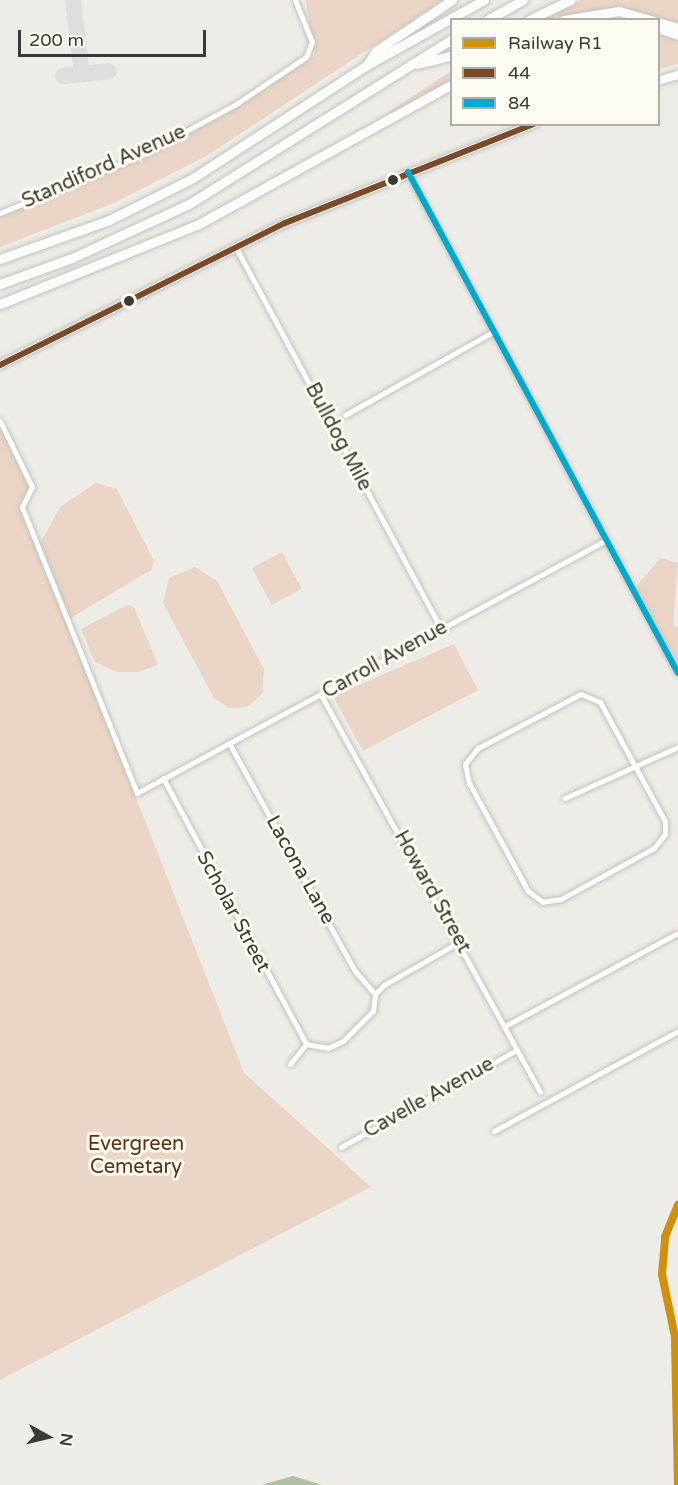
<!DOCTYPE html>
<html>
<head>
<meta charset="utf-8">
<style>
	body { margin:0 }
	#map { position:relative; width:678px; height:1485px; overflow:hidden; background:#edece7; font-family:"Varela Round",sans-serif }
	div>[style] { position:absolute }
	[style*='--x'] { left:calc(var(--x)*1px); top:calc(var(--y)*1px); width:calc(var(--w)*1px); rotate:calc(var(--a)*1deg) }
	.green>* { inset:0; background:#ead5c6; transform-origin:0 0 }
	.water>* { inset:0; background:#b0c1a2 }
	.taxiway>* { height:16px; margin:-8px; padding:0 8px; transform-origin:8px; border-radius:8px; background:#dfdedb }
	.roads { filter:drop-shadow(0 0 2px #c4c3bf) drop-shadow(0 0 2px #c4c3bf) }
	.street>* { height:5px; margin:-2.5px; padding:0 2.5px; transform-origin:2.5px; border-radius:2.5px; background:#fcfcfb }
	.primary>* { height:8px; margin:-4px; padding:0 4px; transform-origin:4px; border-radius:4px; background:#fcfcfb }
	.highway>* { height:9px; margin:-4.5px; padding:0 4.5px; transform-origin:4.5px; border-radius:4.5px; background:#fcfcfb }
	.bus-1>* { height:6px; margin:-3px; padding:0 3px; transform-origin:3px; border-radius:3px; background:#7a4b2a }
	.bus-2>* { height:6px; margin:-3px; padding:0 3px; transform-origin:3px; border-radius:3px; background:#00a9ce }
	.rail-1>* { height:8px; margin:-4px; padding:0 4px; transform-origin:4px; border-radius:4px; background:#d1900b }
	.dots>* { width:16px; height:16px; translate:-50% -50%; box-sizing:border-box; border:3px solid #fdfbf1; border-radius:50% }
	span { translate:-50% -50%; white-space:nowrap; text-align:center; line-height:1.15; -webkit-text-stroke:6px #fdfbf1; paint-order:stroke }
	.street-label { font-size:20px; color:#3b3a36 }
	.park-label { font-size:20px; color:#5c3112 }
	.legend { position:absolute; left:450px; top:18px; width:210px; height:108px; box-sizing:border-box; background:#fdfbf1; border:2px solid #afaea6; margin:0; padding:8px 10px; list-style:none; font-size:18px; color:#3b3a36 }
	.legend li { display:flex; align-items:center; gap:12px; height:30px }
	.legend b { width:30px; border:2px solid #afaea6 }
	.north { position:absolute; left:18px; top:1407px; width:60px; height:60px; -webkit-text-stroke:4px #fdfbf1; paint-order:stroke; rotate:98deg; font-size:16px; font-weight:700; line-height:24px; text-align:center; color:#3b3a36 }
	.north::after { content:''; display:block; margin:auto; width:21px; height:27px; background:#3b3a36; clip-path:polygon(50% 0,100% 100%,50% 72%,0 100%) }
	.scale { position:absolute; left:18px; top:30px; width:188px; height:27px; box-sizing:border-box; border:3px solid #3b3a36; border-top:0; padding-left:8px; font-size:18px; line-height:21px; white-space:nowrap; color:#3b3a36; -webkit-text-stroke:4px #fdfbf1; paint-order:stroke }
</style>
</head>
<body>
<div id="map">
	<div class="green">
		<i style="clip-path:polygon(306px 0,443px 0,208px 155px,114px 203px,0 247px,0 217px,154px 152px,307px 61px,314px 56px)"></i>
		<i style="clip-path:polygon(581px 0,678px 0,678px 24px,613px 7px,542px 20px)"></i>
		<i style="clip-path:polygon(659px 31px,678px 37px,678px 64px,659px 69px)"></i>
		<i style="clip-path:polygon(451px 71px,451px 81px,392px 115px,389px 112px)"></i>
		<i style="clip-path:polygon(0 421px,32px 487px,22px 507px,244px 1073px,371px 1187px,0 1380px)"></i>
		<i style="clip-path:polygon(96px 483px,117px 489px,154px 561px,151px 570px,69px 619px,39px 546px,60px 507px)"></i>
		<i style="left:282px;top:552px;width:42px;height:34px;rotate:62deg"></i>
		<i style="clip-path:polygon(660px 558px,678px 563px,673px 626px,678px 627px,678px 665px,636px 587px)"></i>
		<i style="clip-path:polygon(195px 567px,217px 581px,264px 669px,262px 694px,247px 707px,229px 708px,214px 698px,163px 603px,169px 578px)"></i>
		<i style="clip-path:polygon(127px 605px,134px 607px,158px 665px,138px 672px,117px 672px,95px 662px,81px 629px)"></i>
		<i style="clip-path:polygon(454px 644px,478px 690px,363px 751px,333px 696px)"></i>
	</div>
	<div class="water">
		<i style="clip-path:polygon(293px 1476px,322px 1485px,261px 1485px)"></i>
	</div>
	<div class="taxiway">
		<i style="--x:73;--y:0;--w:75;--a:83.1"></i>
		<i style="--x:63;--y:76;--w:46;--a:-6.2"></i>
	</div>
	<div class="roads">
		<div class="street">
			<i style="--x:408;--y:173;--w:568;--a:61.63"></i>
			<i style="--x:0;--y:213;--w:151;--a:-22.2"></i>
			<i style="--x:140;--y:156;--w:109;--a:-28.4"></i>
			<i style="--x:236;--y:104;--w:84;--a:-33.9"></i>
			<i style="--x:306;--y:57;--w:16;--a:-68"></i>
			<i style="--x:312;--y:42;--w:45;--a:-112"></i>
			<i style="--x:235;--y:246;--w:435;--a:61.7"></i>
			<i style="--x:345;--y:415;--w:170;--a:-29.3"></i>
			<i style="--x:0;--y:421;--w:73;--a:64.1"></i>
			<i style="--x:32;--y:487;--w:22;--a:117"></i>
			<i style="--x:22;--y:507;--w:308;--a:68.1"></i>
			<i style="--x:137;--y:793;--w:533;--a:-28.34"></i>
			<i style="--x:581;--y:694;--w:21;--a:23"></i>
			<i style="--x:600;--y:702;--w:136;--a:61.4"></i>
			<i style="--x:665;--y:821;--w:13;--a:90"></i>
			<i style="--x:665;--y:834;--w:18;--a:128"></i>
			<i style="--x:654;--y:848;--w:106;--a:151.3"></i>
			<i style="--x:561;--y:899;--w:18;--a:171"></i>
			<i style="--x:543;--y:902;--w:19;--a:-144"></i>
			<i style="--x:528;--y:891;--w:123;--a:-118.6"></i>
			<i style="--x:469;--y:783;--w:19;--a:-102"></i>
			<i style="--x:465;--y:764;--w:21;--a:-51"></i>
			<i style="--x:478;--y:748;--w:116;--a:-27.7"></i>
			<i style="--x:321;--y:695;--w:453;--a:61.1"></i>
			<i style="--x:229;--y:743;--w:260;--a:61.1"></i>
			<i style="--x:355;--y:971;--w:30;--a:49"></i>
			<i style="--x:163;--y:778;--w:302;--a:61.7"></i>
			<i style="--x:565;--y:798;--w:124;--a:-24.3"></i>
			<i style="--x:505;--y:1026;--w:196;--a:-28.3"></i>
			<i style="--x:306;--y:1044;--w:22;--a:10"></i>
			<i style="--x:328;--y:1048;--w:17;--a:-25"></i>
			<i style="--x:343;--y:1041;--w:42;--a:-45"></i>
			<i style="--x:373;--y:1011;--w:17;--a:-83"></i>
			<i style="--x:375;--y:994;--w:13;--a:-45"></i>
			<i style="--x:384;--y:985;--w:86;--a:-29.8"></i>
			<i style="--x:290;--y:1064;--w:26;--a:-51"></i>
			<i style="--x:494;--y:1131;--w:209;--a:-28.5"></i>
			<i style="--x:341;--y:1147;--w:201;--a:-28.9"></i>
		</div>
		<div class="primary">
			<i style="--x:658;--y:81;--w:21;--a:-17"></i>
			<i style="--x:0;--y:365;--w:318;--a:-26.5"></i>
			<i style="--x:285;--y:223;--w:268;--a:-21.7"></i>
		</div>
		<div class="highway">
			<i style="--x:487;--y:20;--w:41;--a:-29.1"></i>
			<i style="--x:529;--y:20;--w:46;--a:-26"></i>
			<i style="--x:564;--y:20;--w:56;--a:-9.3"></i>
			<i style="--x:619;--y:11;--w:61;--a:16.1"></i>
			<i style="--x:658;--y:28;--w:21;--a:19"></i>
			<i style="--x:417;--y:64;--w:36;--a:-14"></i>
			<i style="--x:367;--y:65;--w:17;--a:-57"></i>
			<i style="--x:376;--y:51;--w:92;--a:-33.9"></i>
			<i style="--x:0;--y:259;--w:116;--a:-19.7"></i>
			<i style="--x:109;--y:220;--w:94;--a:-26.6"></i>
			<i style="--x:193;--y:178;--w:207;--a:-33"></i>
			<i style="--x:367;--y:65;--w:134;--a:-29.1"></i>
			<i style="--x:0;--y:284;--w:77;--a:-19.9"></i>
			<i style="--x:72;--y:258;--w:129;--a:-24.8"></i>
			<i style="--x:189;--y:204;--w:310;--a:-32.1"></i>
			<i style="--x:0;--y:304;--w:212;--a:-21.9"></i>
			<i style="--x:197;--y:225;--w:291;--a:-28.9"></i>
		</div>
	</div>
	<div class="bus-1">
		<i style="--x:0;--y:365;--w:318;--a:-26.5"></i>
		<i style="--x:285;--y:223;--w:268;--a:-21.7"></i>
	</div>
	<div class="bus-2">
		<i style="--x:408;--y:172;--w:569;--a:61.68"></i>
	</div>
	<div class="rail-1">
		<i style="--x:678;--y:1485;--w:148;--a:-91.2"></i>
		<i style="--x:675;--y:1337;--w:64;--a:-101.7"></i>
		<i style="--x:662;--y:1274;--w:37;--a:-85"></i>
		<i style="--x:665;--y:1237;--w:35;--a:-68"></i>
	</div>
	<div class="dots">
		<i style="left:393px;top:180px;background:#3b3a36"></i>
		<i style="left:129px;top:301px;background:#3b3a36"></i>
	</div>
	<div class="street-label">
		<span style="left:104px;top:167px;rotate:-24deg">Standiford Avenue</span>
		<span style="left:338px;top:437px;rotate:62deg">Bulldog Mile</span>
		<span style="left:385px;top:660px;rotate:-29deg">Carroll Avenue</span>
		<span style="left:300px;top:870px;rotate:61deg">Lacona Lane</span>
		<span style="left:432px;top:892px;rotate:61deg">Howard Street</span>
		<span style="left:233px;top:912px;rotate:62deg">Scholar Street</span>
		<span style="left:429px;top:1098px;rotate:-29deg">Cavelle Avenue</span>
	</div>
	<div class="park-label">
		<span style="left:136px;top:1156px">Evergreen<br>Cemetary</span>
	</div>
	<ul class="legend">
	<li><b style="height:8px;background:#d1900b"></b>Railway R1</li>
	<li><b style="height:8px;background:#7a4b2a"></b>44</li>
	<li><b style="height:8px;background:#00a9ce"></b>84</li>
	</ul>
	<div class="north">N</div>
	<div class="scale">200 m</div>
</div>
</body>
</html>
